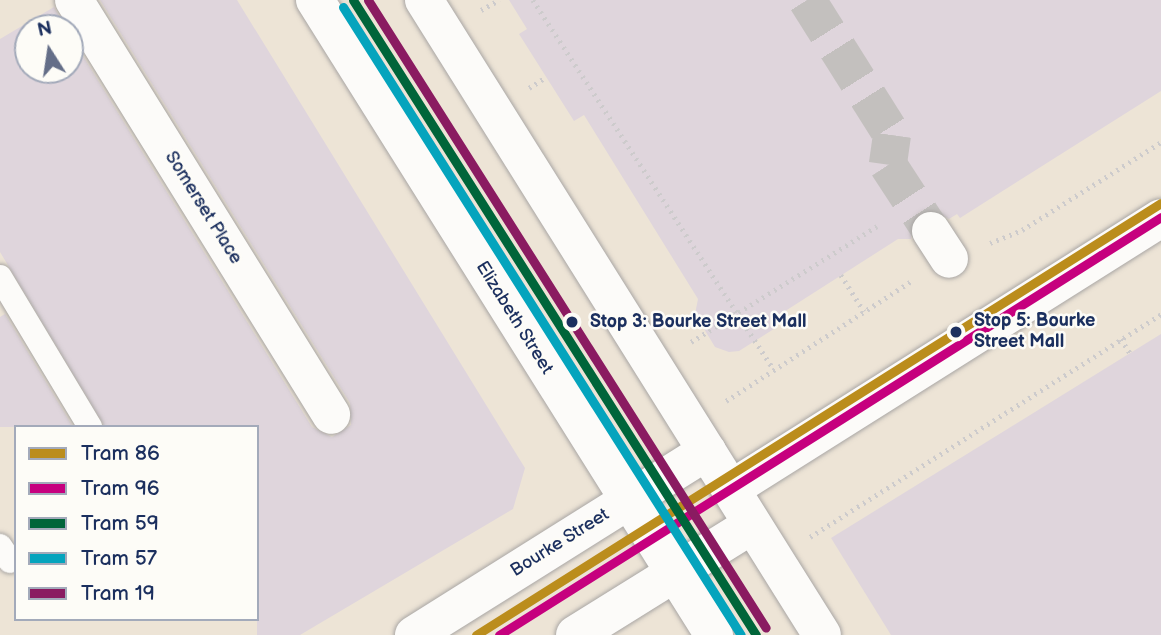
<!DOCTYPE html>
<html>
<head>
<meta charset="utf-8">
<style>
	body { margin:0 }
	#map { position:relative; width:1161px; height:635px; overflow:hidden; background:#ede4d6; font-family:"Balsamiq Sans",sans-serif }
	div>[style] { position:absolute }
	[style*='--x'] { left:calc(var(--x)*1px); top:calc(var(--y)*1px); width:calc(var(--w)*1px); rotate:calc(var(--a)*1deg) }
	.building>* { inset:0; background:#dfd5dc }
	.street-tunnel>* { height:38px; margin-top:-19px; transform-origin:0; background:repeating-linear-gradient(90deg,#c3c0be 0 38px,transparent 0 57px) }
	.path>* { height:4.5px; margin-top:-2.25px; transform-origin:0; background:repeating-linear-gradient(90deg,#cdcbcc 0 2px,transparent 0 7px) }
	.roads { filter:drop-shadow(0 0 2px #a9a6a4) drop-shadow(0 0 2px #a9a6a4) }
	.lane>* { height:24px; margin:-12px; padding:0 12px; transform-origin:12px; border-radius:12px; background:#fcfbf9 }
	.street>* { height:38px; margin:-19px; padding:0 19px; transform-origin:19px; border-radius:19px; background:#fcfbf9 }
	.secondary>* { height:38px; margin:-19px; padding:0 19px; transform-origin:19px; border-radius:19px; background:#fcfbf9 }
	.tram-1>* { height:9px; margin:-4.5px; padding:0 4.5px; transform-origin:4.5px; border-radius:4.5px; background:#bb8d1c }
	.tram-2>* { height:9px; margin:-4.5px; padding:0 4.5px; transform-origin:4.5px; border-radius:4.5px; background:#c6007e }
	.tram-3>* { height:9px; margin:-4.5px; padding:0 4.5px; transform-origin:4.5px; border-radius:4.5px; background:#00653a }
	.tram-4>* { height:9px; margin:-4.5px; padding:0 4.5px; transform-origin:4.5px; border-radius:4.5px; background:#05a4bd }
	.tram-5>* { height:9px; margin:-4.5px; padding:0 4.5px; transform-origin:4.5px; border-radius:4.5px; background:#8a1b61 }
	.dots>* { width:19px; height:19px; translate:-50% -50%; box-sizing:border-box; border:4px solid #fdfcf7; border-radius:50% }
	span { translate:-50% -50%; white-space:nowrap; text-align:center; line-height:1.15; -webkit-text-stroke:5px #fdfcf7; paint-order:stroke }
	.street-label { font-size:18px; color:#1b2f5e }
	.stop-label { font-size:18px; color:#1b2f5e; font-weight:700 }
	.left { translate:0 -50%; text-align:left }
	.legend { position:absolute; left:14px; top:425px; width:245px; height:196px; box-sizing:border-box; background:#fdfcf7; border:2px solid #a3aaba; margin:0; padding:9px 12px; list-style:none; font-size:21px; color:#1b2f5e }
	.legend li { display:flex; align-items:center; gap:14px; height:35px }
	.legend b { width:35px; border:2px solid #a3aaba }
	.north { position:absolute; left:14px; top:14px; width:70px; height:70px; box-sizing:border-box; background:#fdfcf7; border:2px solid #a3aaba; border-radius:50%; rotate:348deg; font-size:19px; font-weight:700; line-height:28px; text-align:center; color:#1b2f5e }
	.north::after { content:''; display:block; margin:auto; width:24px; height:32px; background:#646e88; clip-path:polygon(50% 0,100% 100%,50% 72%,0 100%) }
</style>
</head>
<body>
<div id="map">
	<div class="building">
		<i style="clip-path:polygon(100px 0,237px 0,525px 468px,513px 509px,300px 635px,257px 635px,257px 427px,105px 427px,0 252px,0 39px,54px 7px,66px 28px,28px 28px,28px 70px,70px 70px,70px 35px,312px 427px,332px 437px,351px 425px,350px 403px)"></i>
		<i style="clip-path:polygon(509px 0,1161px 0,1161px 91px,960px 218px,957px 214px,949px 219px,931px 209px,920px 212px,911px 222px,911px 239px,898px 239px,779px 315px,777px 327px,739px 351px,729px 352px,715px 347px,695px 314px,698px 299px,584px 115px,574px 121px,519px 34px,527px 29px)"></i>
		<i style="clip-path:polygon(5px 314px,73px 427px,0 427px,0 317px)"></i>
		<i style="clip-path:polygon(1161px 334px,1161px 635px,891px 635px,831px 538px)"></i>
	</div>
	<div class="street-tunnel">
		<i style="--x:807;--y:0;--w:160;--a:57.8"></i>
		<i style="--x:892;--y:135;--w:30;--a:98"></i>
		<i style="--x:888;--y:165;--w:79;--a:56.9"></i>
	</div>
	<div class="path">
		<i style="--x:533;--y:0;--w:439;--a:56.9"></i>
		<i style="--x:481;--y:10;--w:21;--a:-29"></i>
		<i style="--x:529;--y:88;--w:20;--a:-33"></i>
		<i style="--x:990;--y:243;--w:35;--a:-22"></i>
		<i style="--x:1022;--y:230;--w:165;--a:-32.3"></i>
		<i style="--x:841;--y:275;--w:43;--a:57.4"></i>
		<i style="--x:1121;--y:339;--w:17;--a:57"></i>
		<i style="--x:691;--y:342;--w:219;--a:-31.9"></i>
		<i style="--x:726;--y:401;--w:223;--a:-32.9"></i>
		<i style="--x:810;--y:537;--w:416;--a:-32.4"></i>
	</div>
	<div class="roads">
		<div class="lane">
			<i style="--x:0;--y:277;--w:175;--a:59"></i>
			<i style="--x:0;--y:546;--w:18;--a:56"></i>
		</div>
		<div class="street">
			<i style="--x:74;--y:0;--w:488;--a:58.2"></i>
			<i style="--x:931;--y:231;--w:33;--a:57"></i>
			<i style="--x:731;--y:489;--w:508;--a:-32.22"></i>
		</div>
		<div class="secondary">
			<i style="--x:315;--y:0;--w:750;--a:57.86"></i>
			<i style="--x:424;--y:0;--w:749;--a:57.92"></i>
			<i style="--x:414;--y:635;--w:346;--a:-32.1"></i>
			<i style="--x:575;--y:635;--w:208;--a:-31.9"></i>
		</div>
	</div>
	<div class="tram-1">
		<i style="--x:476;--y:635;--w:810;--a:-32.24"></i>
	</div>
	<div class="tram-2">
		<i style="--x:499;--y:635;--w:783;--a:-32.27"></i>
	</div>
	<div class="tram-3">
		<i style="--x:353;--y:0;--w:752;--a:57.6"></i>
	</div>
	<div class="tram-4">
		<i style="--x:343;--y:7;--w:743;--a:57.64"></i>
	</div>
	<div class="tram-5">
		<i style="--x:368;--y:0;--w:743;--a:57.64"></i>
	</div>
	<div class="dots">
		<i style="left:572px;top:322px;background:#1b2f5e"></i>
		<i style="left:956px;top:332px;background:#1b2f5e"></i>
	</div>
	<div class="street-label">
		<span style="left:203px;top:208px;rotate:58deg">Somerset Place</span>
		<span style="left:514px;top:318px;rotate:58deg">Elizabeth Street</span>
		<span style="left:560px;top:543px;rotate:-32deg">Bourke Street</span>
	</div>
	<div class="stop-label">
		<span class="left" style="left:590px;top:322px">Stop 3: Bourke Street Mall</span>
		<span class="left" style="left:974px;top:332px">Stop 5: Bourke<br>Street Mall</span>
	</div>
	<ul class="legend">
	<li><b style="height:9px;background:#bb8d1c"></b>Tram 86</li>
	<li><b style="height:9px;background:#c6007e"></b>Tram 96</li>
	<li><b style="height:9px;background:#00653a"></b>Tram 59</li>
	<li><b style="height:9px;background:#05a4bd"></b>Tram 57</li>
	<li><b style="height:9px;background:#8a1b61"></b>Tram 19</li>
	</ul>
	<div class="north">N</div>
</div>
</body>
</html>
